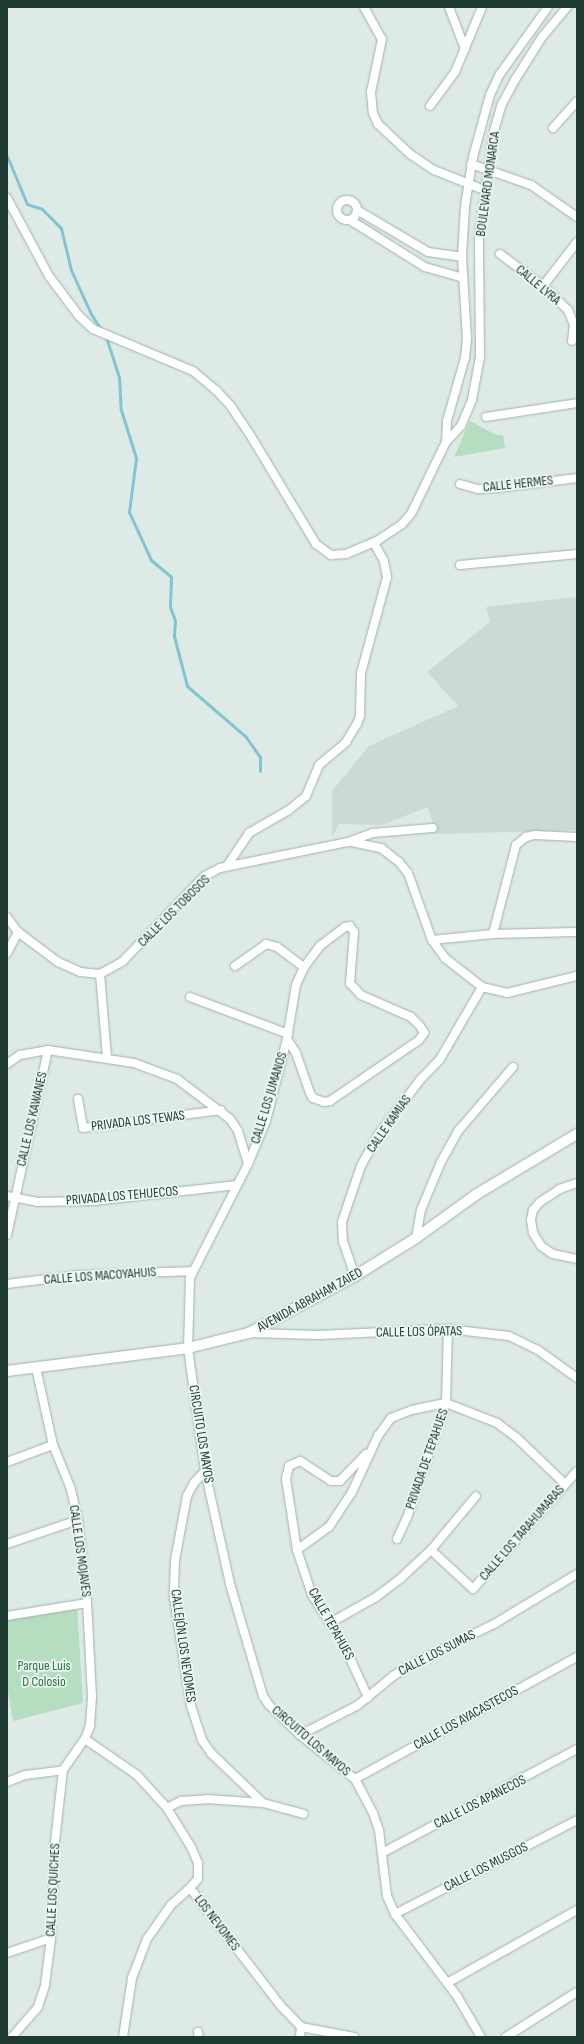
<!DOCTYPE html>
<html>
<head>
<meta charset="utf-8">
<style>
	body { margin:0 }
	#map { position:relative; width:584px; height:2044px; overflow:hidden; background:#ddeae5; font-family:"Sofia Sans Condensed",sans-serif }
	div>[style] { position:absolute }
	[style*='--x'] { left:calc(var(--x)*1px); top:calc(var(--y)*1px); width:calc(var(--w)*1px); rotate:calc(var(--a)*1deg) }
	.built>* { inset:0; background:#ccdad4 }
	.green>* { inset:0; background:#b5ddc0 }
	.stream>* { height:3px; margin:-1.5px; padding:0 1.5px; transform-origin:1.5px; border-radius:1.5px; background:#81c5d3 }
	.roads { filter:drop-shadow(0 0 1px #a0b2ac) drop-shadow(0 0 1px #a0b2ac) }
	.minor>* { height:8px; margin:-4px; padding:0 4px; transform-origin:4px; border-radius:4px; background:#fff }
	.minor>.ring { margin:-4px; padding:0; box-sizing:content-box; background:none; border:8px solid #fff; border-radius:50% }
	.tertiary>* { height:10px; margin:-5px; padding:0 5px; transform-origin:5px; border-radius:5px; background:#fff }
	span { translate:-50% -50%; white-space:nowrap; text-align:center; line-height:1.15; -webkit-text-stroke:3.5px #eef7f2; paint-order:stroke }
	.street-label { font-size:14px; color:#1e3a33 }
	.park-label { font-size:14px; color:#277345 }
	.frame { position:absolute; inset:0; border:8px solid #1e3a33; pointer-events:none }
</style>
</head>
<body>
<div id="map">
	<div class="built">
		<i style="clip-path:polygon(577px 597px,577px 830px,436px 834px,428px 807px,382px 825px,339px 824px,332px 837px,332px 791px,369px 746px,458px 706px,427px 672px,490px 622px,486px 607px)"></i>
	</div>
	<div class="green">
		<i style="clip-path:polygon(470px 421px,496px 435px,503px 435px,505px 448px,454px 457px)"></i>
		<i style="clip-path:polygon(77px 1607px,83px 1703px,13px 1721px,7px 1686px,7px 1619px)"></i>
	</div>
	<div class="stream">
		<i style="--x:7;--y:156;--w:52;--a:67.4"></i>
		<i style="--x:27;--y:204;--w:16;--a:18"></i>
		<i style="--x:42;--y:209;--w:27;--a:45"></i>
		<i style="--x:61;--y:228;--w:43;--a:76.6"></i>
		<i style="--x:71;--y:270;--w:48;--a:65.6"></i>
		<i style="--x:91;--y:314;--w:20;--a:57"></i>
		<i style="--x:106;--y:337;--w:42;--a:72"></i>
		<i style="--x:119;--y:377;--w:33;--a:87"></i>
		<i style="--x:121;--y:410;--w:50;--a:72.6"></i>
		<i style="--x:136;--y:458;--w:54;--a:97.4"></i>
		<i style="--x:129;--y:512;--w:53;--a:65.4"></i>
		<i style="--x:151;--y:560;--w:26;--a:40"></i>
		<i style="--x:171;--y:577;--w:30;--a:92"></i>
		<i style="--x:170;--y:607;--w:15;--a:70"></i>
		<i style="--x:175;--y:621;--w:15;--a:94"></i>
		<i style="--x:174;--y:636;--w:52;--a:75.4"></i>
		<i style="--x:187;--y:686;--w:78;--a:40.8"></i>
		<i style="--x:246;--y:737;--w:24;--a:55"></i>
		<i style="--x:260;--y:757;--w:14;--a:90"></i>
	</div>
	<div class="roads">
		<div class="minor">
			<i style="--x:364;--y:7;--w:37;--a:61"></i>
			<i style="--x:382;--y:39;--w:54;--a:101.7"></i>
			<i style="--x:371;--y:92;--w:21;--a:85"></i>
			<i style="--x:373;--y:113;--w:12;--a:66"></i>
			<i style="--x:378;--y:124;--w:44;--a:43.2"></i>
			<i style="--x:410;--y:154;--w:29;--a:34"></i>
			<i style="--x:434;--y:170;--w:54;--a:21.8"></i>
			<i style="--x:449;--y:7;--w:45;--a:69.1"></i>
			<i style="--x:430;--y:106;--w:42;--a:-53.7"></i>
			<i style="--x:455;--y:72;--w:70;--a:-67.4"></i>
			<i style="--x:553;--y:128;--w:36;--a:-48"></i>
			<i style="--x:471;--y:164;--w:64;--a:19.3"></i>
			<i style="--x:531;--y:185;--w:56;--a:34.8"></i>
			<i style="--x:7;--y:198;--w:89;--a:61.7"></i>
			<i style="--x:49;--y:276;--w:50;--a:53.1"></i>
			<i style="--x:79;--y:316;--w:19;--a:43"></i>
			<i style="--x:93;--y:329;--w:108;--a:22.8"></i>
			<i style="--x:193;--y:371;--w:30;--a:40"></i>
			<i style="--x:216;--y:390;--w:21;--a:47"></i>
			<i style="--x:230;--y:405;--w:34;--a:56"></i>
			<i style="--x:249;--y:433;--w:130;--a:58.9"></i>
			<i style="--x:316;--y:544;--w:19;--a:36"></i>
			<i style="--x:331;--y:555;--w:15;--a:-4"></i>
			<i style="--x:346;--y:554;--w:34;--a:-23"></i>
			<i style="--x:377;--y:541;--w:30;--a:-34"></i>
			<i style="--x:402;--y:524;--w:13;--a:-48"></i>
			<i style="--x:411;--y:514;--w:80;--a:-64.1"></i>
			<i style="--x:446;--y:442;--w:22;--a:-47"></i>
			<i style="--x:461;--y:426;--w:28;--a:-67"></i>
			<i style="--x:472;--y:400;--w:44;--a:-79.5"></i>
			<i style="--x:480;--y:357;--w:121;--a:-90.5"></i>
			<i style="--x:479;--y:236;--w:106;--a:-81.9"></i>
			<i style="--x:494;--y:131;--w:26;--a:-74"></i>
			<i style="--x:501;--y:106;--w:30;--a:-62"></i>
			<i style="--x:515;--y:80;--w:51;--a:-57.9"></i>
			<i style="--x:542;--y:37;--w:39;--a:-50"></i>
			<i class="ring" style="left:337px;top:200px;width:12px;height:12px"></i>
			<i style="--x:357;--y:210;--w:82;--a:30.6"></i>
			<i style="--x:428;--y:252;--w:34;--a:8"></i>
			<i style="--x:350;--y:220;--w:89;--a:32.1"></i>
			<i style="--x:425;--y:267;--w:40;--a:16"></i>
			<i style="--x:500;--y:254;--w:54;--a:36.7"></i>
			<i style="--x:543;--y:286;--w:35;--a:44"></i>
			<i style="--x:568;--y:310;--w:16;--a:68"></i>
			<i style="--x:574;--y:325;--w:16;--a:97"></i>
			<i style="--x:543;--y:286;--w:56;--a:-52.3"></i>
			<i style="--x:486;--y:417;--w:92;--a:-8.7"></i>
			<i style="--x:446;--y:442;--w:21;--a:-87"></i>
			<i style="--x:447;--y:421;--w:66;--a:-74.1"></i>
			<i style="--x:465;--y:358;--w:19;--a:-84"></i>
			<i style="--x:467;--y:339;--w:82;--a:-93.5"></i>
			<i style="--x:462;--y:257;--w:51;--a:-86.6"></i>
			<i style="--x:465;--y:206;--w:50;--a:-80.7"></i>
			<i style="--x:473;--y:157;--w:64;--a:-74.7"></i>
			<i style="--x:490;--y:95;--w:23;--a:-65"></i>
			<i style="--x:500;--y:74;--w:82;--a:-54.4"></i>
			<i style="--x:460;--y:484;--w:19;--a:16"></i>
			<i style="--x:478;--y:489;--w:19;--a:-3"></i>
			<i style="--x:497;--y:488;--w:81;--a:-7.1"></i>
			<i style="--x:460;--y:565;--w:118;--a:-5.4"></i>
			<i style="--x:352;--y:842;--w:30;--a:12"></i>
			<i style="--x:381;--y:848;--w:23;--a:38"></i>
			<i style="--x:399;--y:862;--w:14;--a:51"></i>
			<i style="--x:408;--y:873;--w:71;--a:70.3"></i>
			<i style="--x:432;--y:940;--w:22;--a:54"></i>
			<i style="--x:445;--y:958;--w:47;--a:38.1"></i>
			<i style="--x:482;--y:987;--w:26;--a:13"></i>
			<i style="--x:507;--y:993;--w:72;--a:-13.7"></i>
			<i style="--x:227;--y:866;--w:40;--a:-56"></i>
			<i style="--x:249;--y:833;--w:46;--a:-29.9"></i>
			<i style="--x:289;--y:810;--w:22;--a:-39"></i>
			<i style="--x:306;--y:796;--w:34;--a:-67"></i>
			<i style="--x:319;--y:765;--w:35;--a:-40"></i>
			<i style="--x:346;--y:742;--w:21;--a:-59"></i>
			<i style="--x:357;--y:724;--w:9;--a:-69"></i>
			<i style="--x:360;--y:716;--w:43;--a:-88.7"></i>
			<i style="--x:361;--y:673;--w:99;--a:-74.8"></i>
			<i style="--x:387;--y:577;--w:16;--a:-101"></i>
			<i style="--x:384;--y:561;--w:21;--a:-119"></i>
			<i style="--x:7;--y:917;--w:19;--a:54"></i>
			<i style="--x:18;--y:932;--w:50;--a:36.9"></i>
			<i style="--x:58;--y:962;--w:24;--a:24"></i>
			<i style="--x:80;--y:972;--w:20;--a:6"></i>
			<i style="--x:100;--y:974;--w:26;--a:-29"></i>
			<i style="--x:123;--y:961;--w:103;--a:-46.2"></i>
			<i style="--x:194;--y:887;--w:16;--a:-45"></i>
			<i style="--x:205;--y:876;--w:17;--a:-28"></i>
			<i style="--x:220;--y:868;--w:131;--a:-11.5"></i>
			<i style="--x:348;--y:842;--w:27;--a:-20"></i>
			<i style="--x:373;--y:833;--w:60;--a:-4.8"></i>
			<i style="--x:493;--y:934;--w:92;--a:-75.5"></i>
			<i style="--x:516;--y:845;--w:13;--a:-39"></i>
			<i style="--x:526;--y:837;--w:8;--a:-14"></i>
			<i style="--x:534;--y:835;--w:43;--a:2.7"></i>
			<i style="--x:432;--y:940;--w:61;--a:-5.6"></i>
			<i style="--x:493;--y:934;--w:83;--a:-1.4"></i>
			<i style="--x:7;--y:953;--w:24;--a:-62"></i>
			<i style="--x:235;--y:966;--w:38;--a:-35"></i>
			<i style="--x:266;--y:944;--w:11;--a:15"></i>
			<i style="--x:277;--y:947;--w:34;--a:37"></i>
			<i style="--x:100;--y:974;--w:84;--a:85.2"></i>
			<i style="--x:190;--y:997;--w:105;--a:20.7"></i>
			<i style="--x:287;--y:1039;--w:17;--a:57"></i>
			<i style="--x:296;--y:1053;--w:42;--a:70.7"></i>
			<i style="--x:310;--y:1093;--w:6;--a:59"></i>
			<i style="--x:313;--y:1098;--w:12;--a:20"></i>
			<i style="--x:324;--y:1102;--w:6;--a:-9"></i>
			<i style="--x:330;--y:1101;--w:108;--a:-34.4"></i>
			<i style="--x:419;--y:1040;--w:9;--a:-54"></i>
			<i style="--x:424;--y:1033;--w:8;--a:-120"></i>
			<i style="--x:420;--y:1026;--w:13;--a:-135"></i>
			<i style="--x:411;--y:1017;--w:55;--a:-156.3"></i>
			<i style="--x:361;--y:995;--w:16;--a:-133"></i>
			<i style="--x:350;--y:983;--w:51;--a:-85.5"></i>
			<i style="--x:354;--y:932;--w:7;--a:-124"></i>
			<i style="--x:350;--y:926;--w:5;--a:169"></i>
			<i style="--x:345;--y:927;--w:31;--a:143"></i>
			<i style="--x:320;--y:946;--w:26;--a:127"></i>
			<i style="--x:304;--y:967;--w:20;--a:114"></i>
			<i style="--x:296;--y:985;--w:55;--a:99.5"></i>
			<i style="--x:287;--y:1039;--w:85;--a:104.4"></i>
			<i style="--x:266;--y:1121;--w:47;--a:112.7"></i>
			<i style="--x:248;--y:1164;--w:128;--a:117"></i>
			<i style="--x:190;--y:1278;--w:70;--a:91.6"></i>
			<i style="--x:188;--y:1348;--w:124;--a:82.1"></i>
			<i style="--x:205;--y:1471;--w:116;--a:77.5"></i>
			<i style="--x:230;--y:1584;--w:117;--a:73.6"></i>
			<i style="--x:263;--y:1696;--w:11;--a:56"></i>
			<i style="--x:269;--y:1705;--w:43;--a:44.1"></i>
			<i style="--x:300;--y:1735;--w:70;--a:38.7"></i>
			<i style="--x:355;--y:1779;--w:38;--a:62"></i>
			<i style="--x:373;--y:1813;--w:18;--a:71"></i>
			<i style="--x:379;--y:1830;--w:66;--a:83.1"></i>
			<i style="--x:387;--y:1896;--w:20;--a:66"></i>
			<i style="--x:395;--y:1914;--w:103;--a:52.9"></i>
			<i style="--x:457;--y:1996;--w:48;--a:59.7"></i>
			<i style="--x:7;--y:1064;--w:16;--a:-35"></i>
			<i style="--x:20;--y:1055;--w:28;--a:-10"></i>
			<i style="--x:48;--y:1050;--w:87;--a:8.6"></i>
			<i style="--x:134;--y:1063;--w:46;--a:20.4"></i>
			<i style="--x:177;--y:1079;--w:66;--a:37"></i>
			<i style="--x:230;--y:1119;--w:14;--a:56"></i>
			<i style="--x:238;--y:1131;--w:34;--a:73"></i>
			<i style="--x:78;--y:1099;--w:29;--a:80"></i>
			<i style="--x:83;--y:1128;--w:139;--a:-7.4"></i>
			<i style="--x:577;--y:1183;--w:18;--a:161"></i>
			<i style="--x:560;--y:1189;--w:24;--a:147"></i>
			<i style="--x:540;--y:1202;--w:11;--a:131"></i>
			<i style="--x:533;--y:1210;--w:10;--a:101"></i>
			<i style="--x:531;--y:1220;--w:13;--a:81"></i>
			<i style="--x:533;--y:1233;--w:15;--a:58"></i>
			<i style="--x:541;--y:1246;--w:14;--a:34"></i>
			<i style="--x:553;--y:1254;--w:25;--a:12"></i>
			<i style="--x:7;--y:1196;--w:31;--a:11"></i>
			<i style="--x:37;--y:1202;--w:57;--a:-1"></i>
			<i style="--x:94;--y:1201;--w:144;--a:-6.4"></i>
			<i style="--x:7;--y:1235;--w:189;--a:-77.5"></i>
			<i style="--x:416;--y:1238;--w:28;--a:-80"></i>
			<i style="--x:421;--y:1210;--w:52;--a:-67.4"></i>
			<i style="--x:441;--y:1162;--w:37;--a:-61"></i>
			<i style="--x:459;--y:1130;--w:83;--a:-49.4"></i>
			<i style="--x:355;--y:1276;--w:36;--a:-109"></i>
			<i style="--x:343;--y:1242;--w:20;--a:-93"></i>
			<i style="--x:342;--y:1222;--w:59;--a:-71.3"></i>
			<i style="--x:361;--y:1166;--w:37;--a:-61"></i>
			<i style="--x:379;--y:1134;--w:68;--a:-52.8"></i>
			<i style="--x:420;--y:1080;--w:29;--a:-46"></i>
			<i style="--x:440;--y:1059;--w:83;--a:-59.7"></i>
			<i style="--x:7;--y:1284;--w:72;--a:-7.2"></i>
			<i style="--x:78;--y:1275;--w:114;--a:-2"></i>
			<i style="--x:249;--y:1333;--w:70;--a:1.6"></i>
			<i style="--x:319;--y:1335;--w:129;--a:-2.7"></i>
			<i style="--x:448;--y:1329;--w:61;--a:6.5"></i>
			<i style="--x:509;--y:1336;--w:32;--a:26"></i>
			<i style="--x:538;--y:1350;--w:48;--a:35.7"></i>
			<i style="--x:366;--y:1454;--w:37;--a:134"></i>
			<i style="--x:340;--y:1481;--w:9;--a:180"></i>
			<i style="--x:331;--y:1481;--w:37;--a:-147"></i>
			<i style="--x:300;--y:1461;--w:12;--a:156"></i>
			<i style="--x:289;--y:1466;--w:13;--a:103"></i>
			<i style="--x:286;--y:1479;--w:72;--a:81.2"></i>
			<i style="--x:297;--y:1550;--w:47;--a:71.6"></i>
			<i style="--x:312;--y:1595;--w:57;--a:57.1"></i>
			<i style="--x:343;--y:1643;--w:60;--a:65.2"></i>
			<i style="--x:7;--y:1462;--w:49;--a:-20.3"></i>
			<i style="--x:205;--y:1471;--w:16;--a:133"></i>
			<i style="--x:194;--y:1483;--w:15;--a:118"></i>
			<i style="--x:187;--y:1496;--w:65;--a:100.6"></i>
			<i style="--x:175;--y:1560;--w:38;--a:92"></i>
			<i style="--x:174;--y:1598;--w:109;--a:81.1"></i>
			<i style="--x:191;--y:1706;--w:36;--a:72"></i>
			<i style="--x:202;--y:1740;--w:16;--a:55"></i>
			<i style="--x:211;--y:1753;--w:72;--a:43.9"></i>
			<i style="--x:397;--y:1539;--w:23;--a:-65"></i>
			<i style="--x:407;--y:1518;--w:121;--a:-71.3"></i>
			<i style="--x:446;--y:1403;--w:74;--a:-88.5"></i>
			<i style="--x:7;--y:1544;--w:75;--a:-18.7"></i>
			<i style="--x:297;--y:1550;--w:39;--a:-36"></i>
			<i style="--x:329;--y:1527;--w:42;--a:-56.7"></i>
			<i style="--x:352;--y:1492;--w:62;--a:-65.1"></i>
			<i style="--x:378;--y:1436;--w:22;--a:-54"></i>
			<i style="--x:391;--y:1418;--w:22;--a:-21"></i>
			<i style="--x:412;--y:1410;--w:35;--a:-12"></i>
			<i style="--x:446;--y:1403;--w:55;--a:21.4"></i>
			<i style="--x:497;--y:1423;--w:25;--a:37"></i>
			<i style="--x:517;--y:1438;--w:66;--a:43.8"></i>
			<i style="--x:431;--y:1550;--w:57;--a:42.9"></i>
			<i style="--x:473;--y:1589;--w:157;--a:-48.6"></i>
			<i style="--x:7;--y:1616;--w:81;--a:-9.2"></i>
			<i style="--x:330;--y:1623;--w:53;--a:-29.5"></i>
			<i style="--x:376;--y:1597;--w:31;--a:-37"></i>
			<i style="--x:401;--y:1578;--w:41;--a:-43"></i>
			<i style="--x:431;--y:1550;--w:70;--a:-50.2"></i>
			<i style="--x:300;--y:1735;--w:65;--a:-27.3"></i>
			<i style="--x:358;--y:1705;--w:45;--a:-39.6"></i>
			<i style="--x:393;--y:1676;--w:25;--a:-32"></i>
			<i style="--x:414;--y:1663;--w:89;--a:-26"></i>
			<i style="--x:494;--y:1624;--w:97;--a:-31.1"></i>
			<i style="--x:85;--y:1739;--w:63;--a:34.7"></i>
			<i style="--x:137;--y:1775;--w:45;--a:47.7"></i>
			<i style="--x:167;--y:1808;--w:46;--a:58.4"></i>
			<i style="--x:191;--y:1847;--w:17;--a:66"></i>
			<i style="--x:198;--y:1863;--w:16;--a:90"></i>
			<i style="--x:198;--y:1879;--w:12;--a:132"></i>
			<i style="--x:190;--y:1888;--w:149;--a:52.4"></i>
			<i style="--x:281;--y:2006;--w:29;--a:46"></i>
			<i style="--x:355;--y:1779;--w:253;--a:-28.8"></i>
			<i style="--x:7;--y:1782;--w:19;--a:-21"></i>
			<i style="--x:25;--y:1775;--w:38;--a:-7"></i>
			<i style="--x:167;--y:1808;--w:16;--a:-27"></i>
			<i style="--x:181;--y:1801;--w:26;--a:-4"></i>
			<i style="--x:207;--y:1799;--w:56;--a:4.1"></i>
			<i style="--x:263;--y:1803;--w:42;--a:15"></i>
			<i style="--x:382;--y:1853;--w:221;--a:-28.1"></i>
			<i style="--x:395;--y:1914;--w:205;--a:-27.3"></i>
			<i style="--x:7;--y:1953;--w:46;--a:-18.8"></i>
			<i style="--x:447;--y:1983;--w:149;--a:-29.3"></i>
			<i style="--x:301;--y:2027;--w:54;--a:10.7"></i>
			<i style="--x:198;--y:2032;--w:5;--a:79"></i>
			<i style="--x:12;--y:2037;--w:40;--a:-49"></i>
			<i style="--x:38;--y:2007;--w:23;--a:-72"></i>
			<i style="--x:45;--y:1985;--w:47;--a:-82.7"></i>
			<i style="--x:51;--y:1938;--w:87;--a:-88"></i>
			<i style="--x:54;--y:1851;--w:81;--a:-83.7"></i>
			<i style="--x:63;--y:1770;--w:38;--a:-55"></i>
			<i style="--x:85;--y:1739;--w:14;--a:-69"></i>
			<i style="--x:90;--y:1726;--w:29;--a:-86"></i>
			<i style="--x:92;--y:1697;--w:94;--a:-93"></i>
			<i style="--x:87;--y:1603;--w:83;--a:-96.2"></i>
			<i style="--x:78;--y:1520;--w:32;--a:-103"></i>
			<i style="--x:71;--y:1489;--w:48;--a:-112.2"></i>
			<i style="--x:53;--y:1445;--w:79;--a:-102.4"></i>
			<i style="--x:123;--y:2037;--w:60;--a:-81.3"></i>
			<i style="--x:132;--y:1978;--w:42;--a:-69"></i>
			<i style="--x:147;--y:1939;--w:42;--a:-54.8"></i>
			<i style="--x:171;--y:1905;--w:25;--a:-42"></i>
			<i style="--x:300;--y:2037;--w:10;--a:-84"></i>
			<i style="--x:506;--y:2037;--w:84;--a:-32.4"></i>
		</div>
		<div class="tertiary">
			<i style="--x:7;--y:1371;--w:182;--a:-7.2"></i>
			<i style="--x:188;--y:1348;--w:63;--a:-13.8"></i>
			<i style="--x:249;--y:1333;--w:120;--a:-28.3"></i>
			<i style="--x:355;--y:1276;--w:72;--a:-31.9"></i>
			<i style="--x:416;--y:1238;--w:75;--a:-35.8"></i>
			<i style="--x:477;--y:1194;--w:117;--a:-31"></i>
		</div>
	</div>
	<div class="street-label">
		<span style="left:488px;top:184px;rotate:-82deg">BOULEVARD MONARCA</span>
		<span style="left:538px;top:285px;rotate:40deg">CALLE LYRA</span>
		<span style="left:518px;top:484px;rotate:-6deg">CALLE HERMES</span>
		<span style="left:174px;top:911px;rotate:-45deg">CALLE LOS TOBOSOS</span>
		<span style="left:269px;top:1098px;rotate:-73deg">CALLE LOS JUMANOS</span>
		<span style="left:32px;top:1119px;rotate:-77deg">CALLE LOS KAWANES</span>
		<span style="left:138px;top:1121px;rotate:-7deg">PRIVADA LOS TEWAS</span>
		<span style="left:389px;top:1124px;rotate:-55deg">CALLE KAMIAS</span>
		<span style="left:122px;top:1196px;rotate:-5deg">PRIVADA LOS TEHUECOS</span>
		<span style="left:100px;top:1276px;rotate:-4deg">CALLE LOS MACOYAHUIS</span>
		<span style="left:310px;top:1300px;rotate:-29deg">AVENIDA ABRAHAM ZAIED</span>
		<span style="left:419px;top:1332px;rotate:-1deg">CALLE LOS ÓPATAS</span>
		<span style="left:201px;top:1434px;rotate:81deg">CIRCUITO LOS MAYOS</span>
		<span style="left:427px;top:1459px;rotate:-71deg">PRIVADA DE TEPAHUES</span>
		<span style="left:522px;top:1533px;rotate:-49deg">CALLE LOS TARAHUMARAS</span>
		<span style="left:80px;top:1551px;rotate:82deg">CALLE LOS MOJAVES</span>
		<span style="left:331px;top:1624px;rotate:61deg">CALLE TEPAHUES</span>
		<span style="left:183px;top:1646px;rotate:82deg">CALLEJÓN LOS NEVOMES</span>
		<span style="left:437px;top:1653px;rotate:-27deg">CALLE LOS SUMAS</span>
		<span style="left:466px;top:1718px;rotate:-29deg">CALLE LOS AYACASTECOS</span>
		<span style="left:311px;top:1741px;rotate:41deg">CIRCUITO LOS MAYOS</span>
		<span style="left:480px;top:1802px;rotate:-27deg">CALLE LOS APANECOS</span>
		<span style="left:486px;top:1867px;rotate:-27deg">CALLE LOS MUSGOS</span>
		<span style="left:53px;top:1890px;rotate:-87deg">CALLE LOS QUICHES</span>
		<span style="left:217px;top:1923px;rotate:53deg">LOS NEVOMES</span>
	</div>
	<div class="park-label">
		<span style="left:44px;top:1674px">Parque Luis<br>D Colosio</span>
	</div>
	<div class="frame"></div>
</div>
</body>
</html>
